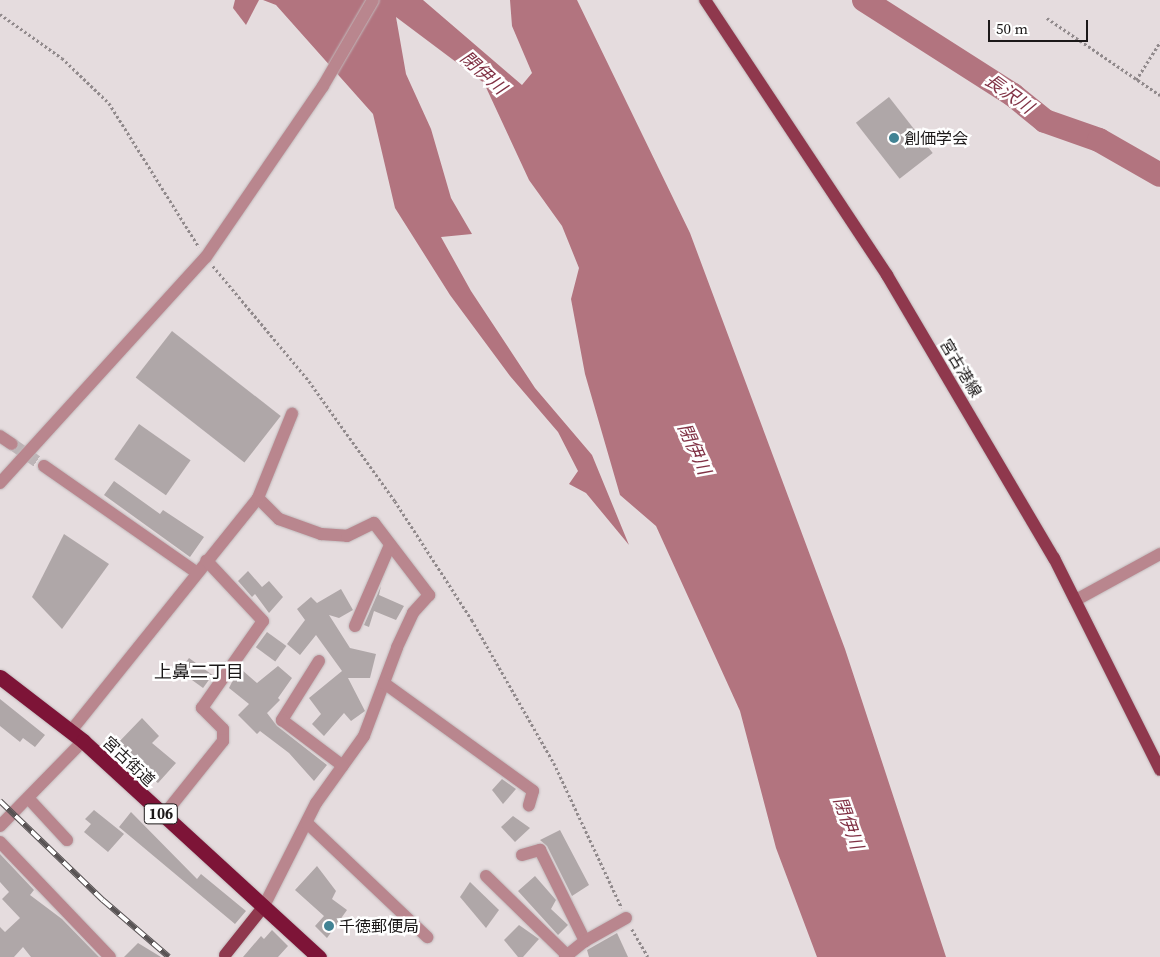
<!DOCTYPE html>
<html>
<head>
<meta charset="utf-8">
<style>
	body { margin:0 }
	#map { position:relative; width:1160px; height:957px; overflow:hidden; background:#e5dcde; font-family:"Source Serif 4","Noto Sans JP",serif }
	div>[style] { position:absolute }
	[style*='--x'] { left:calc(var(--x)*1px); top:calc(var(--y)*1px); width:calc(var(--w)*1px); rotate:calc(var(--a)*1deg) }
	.water>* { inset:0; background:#b2747f }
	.river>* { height:24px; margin:-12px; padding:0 12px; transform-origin:12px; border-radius:12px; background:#b2747f }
	.building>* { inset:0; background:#afa7a8; transform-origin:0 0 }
	.minor-tunnel>* { height:12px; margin-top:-6px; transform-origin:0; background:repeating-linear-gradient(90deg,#bdb5b7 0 12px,transparent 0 18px) }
	.path>* { height:2.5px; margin-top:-1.25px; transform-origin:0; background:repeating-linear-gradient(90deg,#918a8c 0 2.5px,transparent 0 5px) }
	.roads { filter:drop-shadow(0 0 1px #c1b9bb) drop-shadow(0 0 1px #c1b9bb) }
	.minor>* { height:12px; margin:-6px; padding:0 6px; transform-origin:6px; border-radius:6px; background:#b9868e }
	.major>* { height:12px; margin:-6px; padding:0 6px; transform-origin:6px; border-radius:6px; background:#8f384d }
	.highway>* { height:15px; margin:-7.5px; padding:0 7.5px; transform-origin:7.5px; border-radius:7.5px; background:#7d1437 }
	.rail>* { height:5.5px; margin-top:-2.75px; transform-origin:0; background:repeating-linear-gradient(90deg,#fff 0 11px,#585354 0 22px); box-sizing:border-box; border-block:1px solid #585354 }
	.dots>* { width:14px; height:14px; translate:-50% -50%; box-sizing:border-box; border:2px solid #fff; border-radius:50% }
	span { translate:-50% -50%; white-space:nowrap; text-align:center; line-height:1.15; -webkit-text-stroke:5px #fff; paint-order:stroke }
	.shield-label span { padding:1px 4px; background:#fff; border:1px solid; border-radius:4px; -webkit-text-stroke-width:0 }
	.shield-label { font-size:15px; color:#1c1919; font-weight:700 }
	.poi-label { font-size:16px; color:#1c1919 }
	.left { translate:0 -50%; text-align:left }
	.street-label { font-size:16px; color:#1c1919 }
	.water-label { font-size:18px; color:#813245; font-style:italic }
	.neighbourhood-label { font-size:18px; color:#1c1919 }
	.scale { position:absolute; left:988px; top:20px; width:100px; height:22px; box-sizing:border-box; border:2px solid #1c1919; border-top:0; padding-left:6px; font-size:15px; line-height:18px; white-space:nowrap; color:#1c1919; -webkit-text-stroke:4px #fff; paint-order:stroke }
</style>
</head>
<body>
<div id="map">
	<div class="water">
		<i style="clip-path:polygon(235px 0,259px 0,246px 25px,233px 8px)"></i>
		<i style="clip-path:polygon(263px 0,423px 0,522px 85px,532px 73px,512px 26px,510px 0,577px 0,690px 233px,845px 649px,946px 957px,817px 957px,776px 848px,740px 711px,656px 526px,620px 495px,585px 374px,571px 299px,579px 268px,562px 226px,529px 180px,484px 83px,396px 17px,406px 74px,431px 129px,451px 198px,472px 234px,441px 237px,471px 291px,535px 388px,592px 455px,629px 545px,586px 493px,569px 484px,578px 471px,558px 432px,510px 376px,450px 295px,395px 208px,373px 114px,276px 5px)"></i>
	</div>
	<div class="river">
		<i style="--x:864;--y:0;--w:177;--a:32.5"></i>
		<i style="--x:1013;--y:95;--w:41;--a:39.1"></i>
		<i style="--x:1045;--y:121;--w:57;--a:19.4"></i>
		<i style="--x:1099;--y:140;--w:70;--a:29.8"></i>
	</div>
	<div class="building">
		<i style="left:889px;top:97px;width:71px;height:42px;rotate:52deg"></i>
		<i style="left:172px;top:331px;width:138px;height:59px;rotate:38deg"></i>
		<i style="left:139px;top:424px;width:63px;height:43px;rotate:35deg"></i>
		<i style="clip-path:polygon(114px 481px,160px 514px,163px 510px,204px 537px,190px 557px,104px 495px)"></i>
		<i style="clip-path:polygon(64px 534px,109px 564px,62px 629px,32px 597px)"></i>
		<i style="clip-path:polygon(248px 571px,262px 587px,269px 581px,283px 597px,269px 613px,255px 594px,252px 597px,238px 581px)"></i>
		<i style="clip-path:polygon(381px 586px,379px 595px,404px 606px,396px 620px,374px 611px,369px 627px,364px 625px)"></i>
		<i style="clip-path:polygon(341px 589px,353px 610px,339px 618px,329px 615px,350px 648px,376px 654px,370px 678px,348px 678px,365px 711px,351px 721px,344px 713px,324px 736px,312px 724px,321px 714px,309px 698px,342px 671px,316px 635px,300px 655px,287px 644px,305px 620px,297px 609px,311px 597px,317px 603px)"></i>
		<i style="left:267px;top:632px;width:24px;height:19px;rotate:36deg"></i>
		<i style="left:189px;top:658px;width:29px;height:16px;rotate:36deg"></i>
		<i style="clip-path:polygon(278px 666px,292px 678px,278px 698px,280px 700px,267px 713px,277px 726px,327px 765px,314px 781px,289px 753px,260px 731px,257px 734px,238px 715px,249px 704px,229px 688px,235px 676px,242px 670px,257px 683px)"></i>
		<i style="clip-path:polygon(0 699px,45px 735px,35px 747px,23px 738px,20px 742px,0 726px)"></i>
		<i style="clip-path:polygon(142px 718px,159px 736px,152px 743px,176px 763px,158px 783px,138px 768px,116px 745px)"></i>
		<i style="clip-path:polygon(502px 779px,516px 789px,503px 804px,492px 790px)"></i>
		<i style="clip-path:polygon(94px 810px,124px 834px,108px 852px,84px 832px,91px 824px,85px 819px)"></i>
		<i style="clip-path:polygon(131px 812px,197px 879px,201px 874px,246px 911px,235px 924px,119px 827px)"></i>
		<i style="clip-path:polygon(513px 816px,530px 828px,515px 842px,501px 827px)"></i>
		<i style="clip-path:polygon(560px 830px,589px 885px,572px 896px,547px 846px,540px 840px)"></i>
		<i style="clip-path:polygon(0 854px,34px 890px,30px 895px,62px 919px,99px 957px,31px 957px,23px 947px,14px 957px,0 957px,0 927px,5px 932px,20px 918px,2px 899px,9px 892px,0 882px)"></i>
		<i style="clip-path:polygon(317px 866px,336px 891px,332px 899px,347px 910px,327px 938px,315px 926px,324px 916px,295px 890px)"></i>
		<i style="clip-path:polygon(535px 876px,556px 900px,551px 909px,568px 925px,558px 935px,518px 891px)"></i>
		<i style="clip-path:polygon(470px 882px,499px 910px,486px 928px,460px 897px)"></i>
		<i style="clip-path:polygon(519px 925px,539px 939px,523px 957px,518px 957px,504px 940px)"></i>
		<i style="clip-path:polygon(272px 930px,288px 946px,278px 957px,243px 957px,261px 936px,264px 939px)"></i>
		<i style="clip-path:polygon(617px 933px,628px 957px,589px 957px,587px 950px)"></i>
		<i style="clip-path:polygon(138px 943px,161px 957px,124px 957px)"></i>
	</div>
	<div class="minor-tunnel">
		<i style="--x:12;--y:444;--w:39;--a:35"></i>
	</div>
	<div class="path">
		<i style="--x:0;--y:14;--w:76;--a:35.4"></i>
		<i style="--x:62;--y:58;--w:65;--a:43.8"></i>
		<i style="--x:109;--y:103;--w:170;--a:58"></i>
		<i style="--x:1047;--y:18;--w:137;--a:34.3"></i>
		<i style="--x:1136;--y:80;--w:45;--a:-57.7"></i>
		<i style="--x:213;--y:266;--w:150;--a:50.1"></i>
		<i style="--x:309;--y:381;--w:148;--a:54.4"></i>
		<i style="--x:395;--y:501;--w:142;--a:57.1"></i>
		<i style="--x:472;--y:620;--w:165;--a:60.2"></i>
		<i style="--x:554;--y:763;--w:160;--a:64.9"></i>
		<i style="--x:632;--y:929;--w:32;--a:60"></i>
	</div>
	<div class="roads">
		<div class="minor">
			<i style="--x:0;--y:436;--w:14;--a:34"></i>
			<i style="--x:44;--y:466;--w:185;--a:34.9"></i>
			<i style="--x:0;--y:483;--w:306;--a:-47.7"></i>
			<i style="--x:206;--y:257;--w:207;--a:-55.6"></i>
			<i style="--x:323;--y:86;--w:99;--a:-59.8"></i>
			<i style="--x:258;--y:498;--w:30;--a:45"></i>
			<i style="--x:279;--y:519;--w:45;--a:19.7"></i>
			<i style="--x:321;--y:534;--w:26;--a:4"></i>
			<i style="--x:347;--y:536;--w:30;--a:-26"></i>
			<i style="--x:374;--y:523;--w:91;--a:52.6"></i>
			<i style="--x:429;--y:595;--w:24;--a:132"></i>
			<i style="--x:413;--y:613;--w:38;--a:115"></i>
			<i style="--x:397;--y:648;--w:94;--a:110.6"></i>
			<i style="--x:364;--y:736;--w:82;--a:125.6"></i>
			<i style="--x:316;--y:803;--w:115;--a:116.8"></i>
			<i style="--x:1076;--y:600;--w:96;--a:-28.7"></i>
			<i style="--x:355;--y:626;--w:88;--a:-66.6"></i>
			<i style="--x:319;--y:661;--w:70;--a:122.1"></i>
			<i style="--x:282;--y:720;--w:76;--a:37"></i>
			<i style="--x:384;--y:683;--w:184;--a:35.9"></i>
			<i style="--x:533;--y:791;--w:15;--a:106"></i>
			<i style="--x:70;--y:732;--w:300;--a:-51.2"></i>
			<i style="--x:258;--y:498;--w:91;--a:-68"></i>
			<i style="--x:29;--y:799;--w:56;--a:47.2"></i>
			<i style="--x:163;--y:816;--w:96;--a:-51.3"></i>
			<i style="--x:223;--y:741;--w:12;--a:-90"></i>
			<i style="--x:223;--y:729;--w:30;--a:-135"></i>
			<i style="--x:202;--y:708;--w:106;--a:-55"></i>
			<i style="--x:263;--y:621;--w:83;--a:-133.1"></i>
			<i style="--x:307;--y:823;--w:166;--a:43.5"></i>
			<i style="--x:0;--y:826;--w:119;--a:-45.7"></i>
			<i style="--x:0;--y:842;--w:159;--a:46.3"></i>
			<i style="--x:522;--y:855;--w:19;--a:-16"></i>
			<i style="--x:540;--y:850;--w:102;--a:63.7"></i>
			<i style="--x:486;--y:876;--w:113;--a:44.3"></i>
			<i style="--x:565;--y:957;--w:26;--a:-39"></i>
			<i style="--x:585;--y:941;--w:47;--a:-29.3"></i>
		</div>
		<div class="major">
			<i style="--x:705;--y:0;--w:330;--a:56.5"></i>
			<i style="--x:887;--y:275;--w:329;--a:59.5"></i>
			<i style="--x:1054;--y:558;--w:237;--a:63.4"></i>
			<i style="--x:225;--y:955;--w:63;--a:-51.5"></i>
		</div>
		<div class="highway">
			<i style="--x:0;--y:677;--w:105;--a:37.6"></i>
			<i style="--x:83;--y:741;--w:320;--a:42.5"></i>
		</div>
	</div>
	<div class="rail">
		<i style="--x:0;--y:801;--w:143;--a:43.9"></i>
		<i style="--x:103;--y:900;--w:87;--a:40.8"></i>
	</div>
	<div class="dots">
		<i style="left:894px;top:138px;background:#418394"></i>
		<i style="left:329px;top:926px;background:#418394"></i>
	</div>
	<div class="shield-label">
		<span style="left:161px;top:814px">106</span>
	</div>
	<div class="poi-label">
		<span class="left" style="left:904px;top:138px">創価学会</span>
		<span class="left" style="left:339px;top:926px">千徳郵便局</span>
	</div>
	<div class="street-label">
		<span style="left:961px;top:368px;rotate:59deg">宮古港線</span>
		<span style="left:129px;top:761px;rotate:43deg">宮古街道</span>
	</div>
	<div class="water-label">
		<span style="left:483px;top:73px;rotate:42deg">閉伊川</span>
		<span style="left:1009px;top:94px;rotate:36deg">長沢川</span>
		<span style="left:694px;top:449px;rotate:66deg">閉伊川</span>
		<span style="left:848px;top:823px;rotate:70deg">閉伊川</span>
	</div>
	<div class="neighbourhood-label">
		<span style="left:199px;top:672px">上鼻二丁目</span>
	</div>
	<div class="scale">50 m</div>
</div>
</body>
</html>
